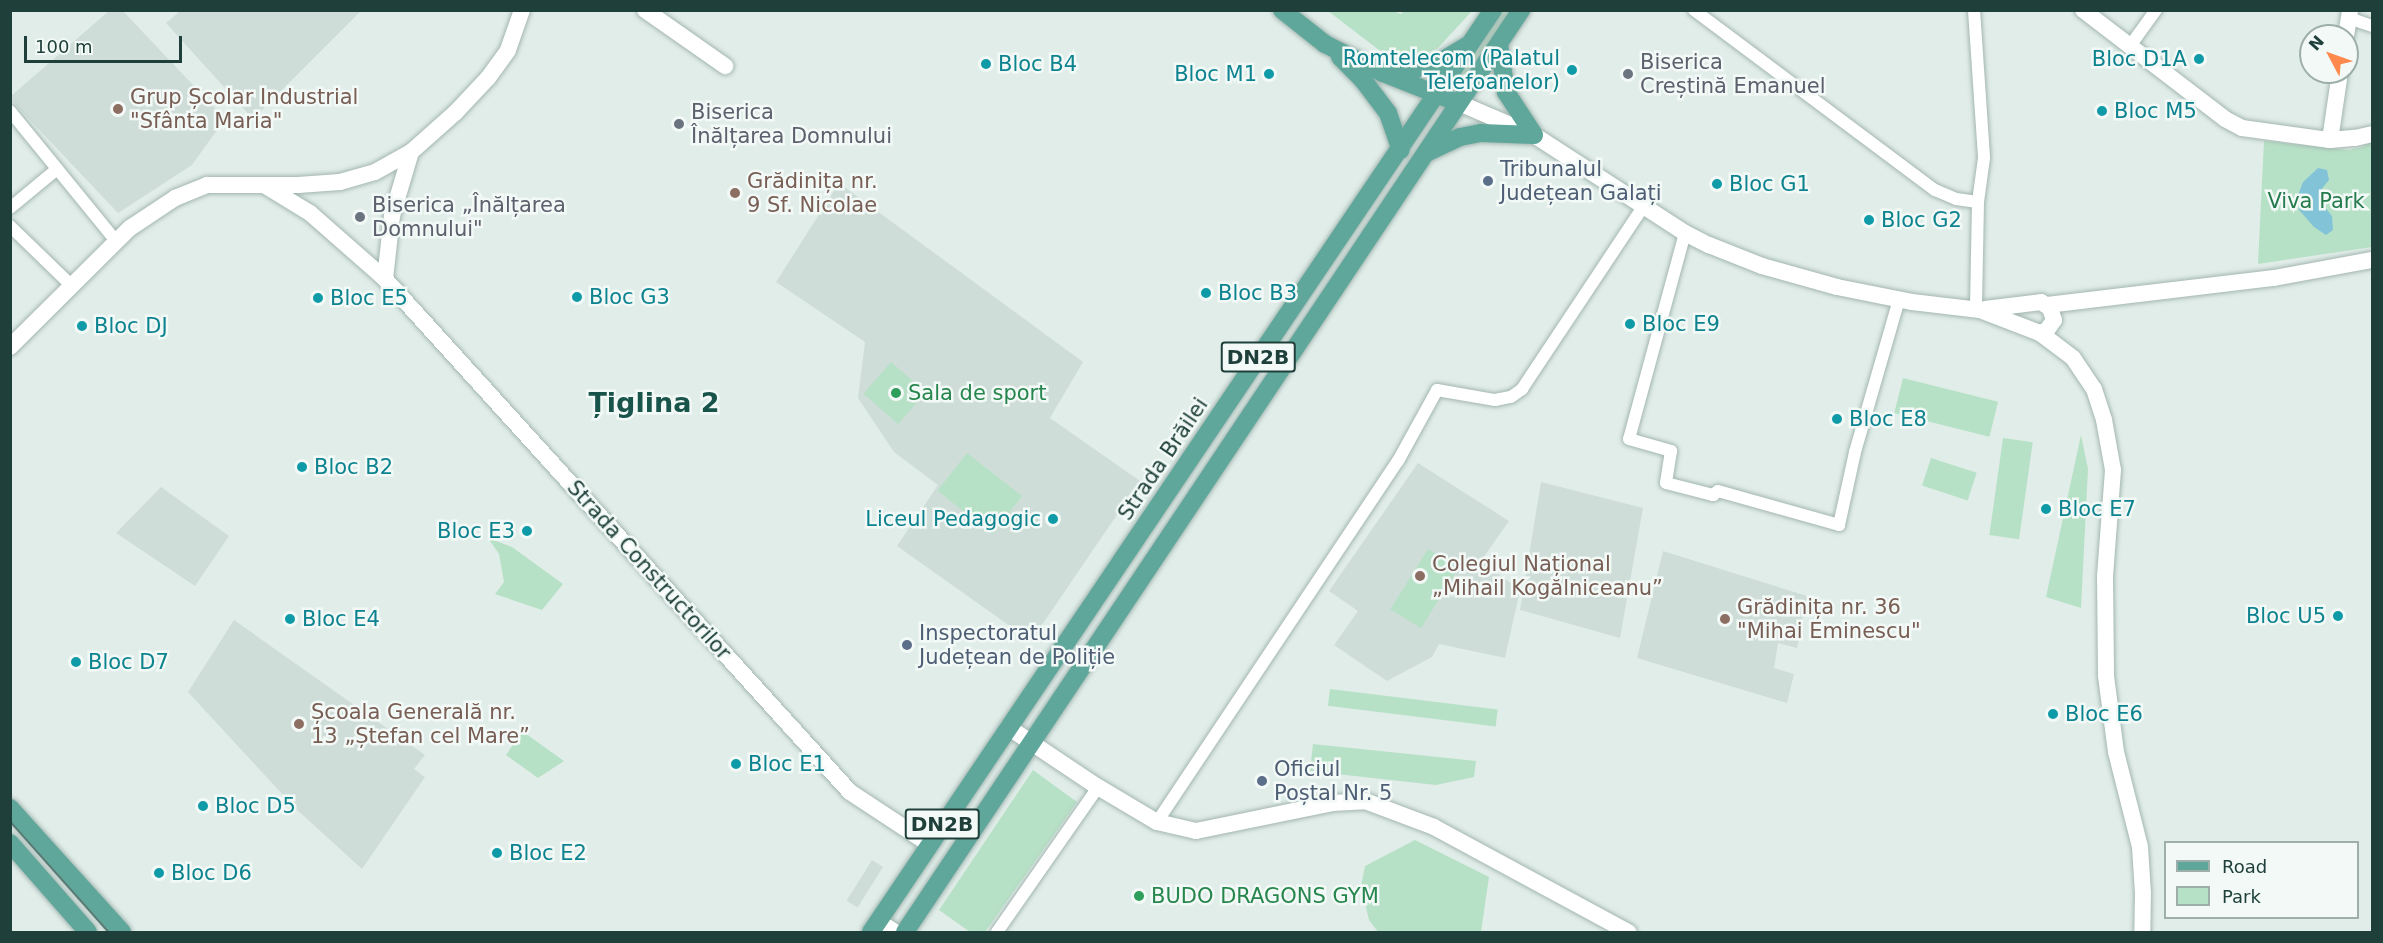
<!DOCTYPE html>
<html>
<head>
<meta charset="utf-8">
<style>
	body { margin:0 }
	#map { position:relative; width:2383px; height:943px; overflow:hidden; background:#e1ede9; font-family:"DejaVu Sans",sans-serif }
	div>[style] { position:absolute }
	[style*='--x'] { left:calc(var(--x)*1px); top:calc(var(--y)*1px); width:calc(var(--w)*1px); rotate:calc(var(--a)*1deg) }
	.built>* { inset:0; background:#cfddd8; transform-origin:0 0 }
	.green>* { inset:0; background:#b7e1c6; transform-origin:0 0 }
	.water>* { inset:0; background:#83c3d8 }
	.roads { filter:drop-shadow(0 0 2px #a3b6b1) drop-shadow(0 0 2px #a3b6b1) }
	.street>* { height:12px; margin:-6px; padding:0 6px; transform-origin:6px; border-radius:6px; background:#fff }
	.secondary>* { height:16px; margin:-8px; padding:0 8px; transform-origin:8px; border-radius:8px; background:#fff }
	.primary>* { height:18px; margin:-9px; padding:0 9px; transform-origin:9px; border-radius:9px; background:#60a79b }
	.tram>* { height:1.5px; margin:-0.75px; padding:0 0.75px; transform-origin:0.75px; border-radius:0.75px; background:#597b75 }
	.dots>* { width:16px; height:16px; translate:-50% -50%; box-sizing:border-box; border:3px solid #f2f9f6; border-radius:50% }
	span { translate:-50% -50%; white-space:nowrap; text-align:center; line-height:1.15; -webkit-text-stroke:5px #f2f9f6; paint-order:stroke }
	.shield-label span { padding:2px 4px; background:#f2f9f6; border:2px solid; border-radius:4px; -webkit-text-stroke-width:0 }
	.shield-label { font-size:20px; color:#1f403a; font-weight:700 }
	.culture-label { font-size:21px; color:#0d838f }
	.right { translate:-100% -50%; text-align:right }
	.left { translate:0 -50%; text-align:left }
	.worship-label { font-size:21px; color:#5b616d }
	.education-label { font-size:21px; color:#785e54 }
	.service-label { font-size:21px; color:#4e5e75 }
	.park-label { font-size:21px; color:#257b4e }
	.leisure-label { font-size:21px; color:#27864d }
	.street-label { font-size:21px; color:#1f403a }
	.district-label { font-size:27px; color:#19544b; font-weight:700 }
	.frame { position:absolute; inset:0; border:12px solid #1f403a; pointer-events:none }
	.legend { position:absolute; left:2164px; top:841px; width:195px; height:78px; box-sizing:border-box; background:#f2f9f6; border:2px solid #9eafab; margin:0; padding:8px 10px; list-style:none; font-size:18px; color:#1f403a }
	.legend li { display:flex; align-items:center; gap:12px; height:30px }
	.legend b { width:30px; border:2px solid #9eafab }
	.north { position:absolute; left:2299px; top:24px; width:60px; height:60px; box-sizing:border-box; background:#f2f9f6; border:2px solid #9eafab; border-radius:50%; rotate:311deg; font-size:16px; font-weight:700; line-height:24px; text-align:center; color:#1f403a }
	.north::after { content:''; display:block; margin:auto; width:21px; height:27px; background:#ff884d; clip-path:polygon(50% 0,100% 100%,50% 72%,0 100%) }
	.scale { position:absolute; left:24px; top:36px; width:158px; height:27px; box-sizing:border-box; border:3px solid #1f403a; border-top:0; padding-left:8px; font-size:18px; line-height:21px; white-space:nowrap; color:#1f403a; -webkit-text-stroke:4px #f2f9f6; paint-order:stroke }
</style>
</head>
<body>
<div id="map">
	<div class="built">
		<i style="clip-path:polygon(110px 10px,123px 11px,225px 119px,192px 165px,118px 213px,10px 99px,11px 96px)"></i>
		<i style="clip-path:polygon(180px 11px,180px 10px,361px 11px,253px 119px,166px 23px)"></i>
		<i style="clip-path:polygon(839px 183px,1083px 362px,1050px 418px,1140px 481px,1031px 641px,897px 546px,938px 485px,894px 452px,858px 398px,865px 342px,776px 282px)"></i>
		<i style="clip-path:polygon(1418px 463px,1509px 521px,1481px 561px,1520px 590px,1505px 658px,1439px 644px,1432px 657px,1387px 681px,1334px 645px,1358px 611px,1329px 591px)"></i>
		<i style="clip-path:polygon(1541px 482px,1643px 508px,1620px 638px,1520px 610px)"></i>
		<i style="clip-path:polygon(161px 487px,229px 536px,195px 586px,116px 533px)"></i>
		<i style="clip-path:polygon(1663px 551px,1807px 596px,1797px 648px,1778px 643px,1774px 668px,1794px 674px,1787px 703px,1637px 658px)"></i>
		<i style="clip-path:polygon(234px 620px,425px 755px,414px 769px,425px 777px,362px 869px,295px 808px,188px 692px)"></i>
		<i style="left:872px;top:860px;width:13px;height:48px;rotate:32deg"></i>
	</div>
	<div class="green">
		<i style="clip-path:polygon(1390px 10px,1401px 14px,1404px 10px,1472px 11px,1437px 49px,1413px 57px,1379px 50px,1328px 11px)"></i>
		<i style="clip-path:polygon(1499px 11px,1510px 11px,1465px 79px,1461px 79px,1458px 77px)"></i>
		<i style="clip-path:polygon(2264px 141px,2349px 150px,2362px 147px,2372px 141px,2372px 247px,2258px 264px)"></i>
		<i style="left:891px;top:362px;width:46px;height:42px;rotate:41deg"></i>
		<i style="left:1903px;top:378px;width:98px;height:36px;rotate:14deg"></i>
		<i style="clip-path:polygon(2081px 435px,2088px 469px,2081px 608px,2046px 597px)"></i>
		<i style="left:2003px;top:438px;width:30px;height:98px;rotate:8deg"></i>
		<i style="left:967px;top:453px;width:70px;height:48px;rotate:38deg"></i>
		<i style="left:1931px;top:458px;width:48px;height:29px;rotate:18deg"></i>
		<i style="clip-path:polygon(488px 538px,512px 547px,563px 584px,542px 610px,495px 594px,504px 582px,499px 554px)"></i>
		<i style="left:1428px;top:549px;width:36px;height:71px;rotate:32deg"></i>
		<i style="left:1330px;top:689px;width:169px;height:17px;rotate:7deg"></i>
		<i style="clip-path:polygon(522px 731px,564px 761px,538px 778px,506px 755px)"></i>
		<i style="clip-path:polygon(1313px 744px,1476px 761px,1474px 777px,1436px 785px,1310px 771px)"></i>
		<i style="clip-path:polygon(1033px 770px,1077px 802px,985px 932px,970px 932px,939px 910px)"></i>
		<i style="clip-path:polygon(1415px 840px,1489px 877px,1481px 932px,1378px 932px,1369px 920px,1361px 886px,1365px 866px)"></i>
	</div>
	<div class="water">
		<i style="clip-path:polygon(2318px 168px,2327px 170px,2329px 180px,2320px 191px,2320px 201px,2332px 216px,2333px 230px,2326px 235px,2314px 227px,2299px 210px,2298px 195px,2303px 182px)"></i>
	</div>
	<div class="roads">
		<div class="street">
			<i style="--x:1694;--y:10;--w:301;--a:36.8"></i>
			<i style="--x:1935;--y:190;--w:23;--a:23"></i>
			<i style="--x:1956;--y:199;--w:22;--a:8"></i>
			<i style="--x:1974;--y:10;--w:148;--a:86.1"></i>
			<i style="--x:1984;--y:158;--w:44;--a:97.8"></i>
			<i style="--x:1978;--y:202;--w:106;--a:91.1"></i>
			<i style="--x:2349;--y:18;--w:24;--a:19"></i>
			<i style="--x:2130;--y:46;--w:44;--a:-54.2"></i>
			<i style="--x:10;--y:111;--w:168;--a:50.8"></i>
			<i style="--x:10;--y:208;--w:61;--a:-39.7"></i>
			<i style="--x:10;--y:226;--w:86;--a:44.1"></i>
			<i style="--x:1685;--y:233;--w:213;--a:105.2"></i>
			<i style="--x:1629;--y:439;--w:44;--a:15.9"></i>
			<i style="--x:1671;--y:451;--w:32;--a:99"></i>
			<i style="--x:1666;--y:483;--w:49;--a:14.3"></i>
			<i style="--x:1713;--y:495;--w:6;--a:-39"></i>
			<i style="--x:1718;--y:491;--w:126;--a:15.7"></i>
			<i style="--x:1839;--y:525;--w:75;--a:-77.6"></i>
			<i style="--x:1855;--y:452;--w:158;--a:-73.9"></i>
			<i style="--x:1157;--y:822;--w:434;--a:-56.3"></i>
			<i style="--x:1398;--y:461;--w:81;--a:-61.2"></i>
			<i style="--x:1437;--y:390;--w:59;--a:9.8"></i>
			<i style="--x:1495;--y:400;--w:16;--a:-11"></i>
			<i style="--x:1511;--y:397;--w:14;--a:-36"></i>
			<i style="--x:1522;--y:389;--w:219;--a:-56.4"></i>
			<i style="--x:997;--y:932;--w:177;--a:-55.1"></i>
		</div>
		<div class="secondary">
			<i style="--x:645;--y:10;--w:98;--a:35"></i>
			<i style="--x:2083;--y:10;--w:179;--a:37.5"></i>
			<i style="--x:2225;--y:119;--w:19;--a:28"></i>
			<i style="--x:2242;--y:128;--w:89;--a:7.8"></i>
			<i style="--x:2330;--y:140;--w:25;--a:-5"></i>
			<i style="--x:2355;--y:138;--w:17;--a:-13"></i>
			<i style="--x:2346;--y:36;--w:26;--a:-81"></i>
			<i style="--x:1459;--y:103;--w:82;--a:23.1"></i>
			<i style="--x:1534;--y:135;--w:180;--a:33"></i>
			<i style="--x:1685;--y:233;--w:27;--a:27"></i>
			<i style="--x:1709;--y:245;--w:57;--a:21.6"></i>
			<i style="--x:1762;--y:266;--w:78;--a:15.6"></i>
			<i style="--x:1837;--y:287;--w:76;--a:11.3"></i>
			<i style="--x:1912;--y:302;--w:68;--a:6.7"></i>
			<i style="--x:1980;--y:310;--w:64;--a:21"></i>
			<i style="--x:2040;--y:333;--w:41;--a:37.1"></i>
			<i style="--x:2073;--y:358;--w:37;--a:56"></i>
			<i style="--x:2094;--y:389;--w:33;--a:72"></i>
			<i style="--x:2104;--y:420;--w:51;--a:79.8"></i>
			<i style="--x:2113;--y:470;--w:106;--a:94.3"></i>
			<i style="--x:2105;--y:576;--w:100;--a:89.4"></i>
			<i style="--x:2106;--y:676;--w:77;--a:82.5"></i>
			<i style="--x:2116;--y:752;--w:98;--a:75.8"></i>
			<i style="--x:2140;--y:847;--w:46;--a:86.3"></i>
			<i style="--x:2143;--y:893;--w:39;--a:91"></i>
			<i style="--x:2330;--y:140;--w:69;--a:-81.6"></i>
			<i style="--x:264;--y:185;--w:54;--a:31.3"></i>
			<i style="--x:310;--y:213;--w:100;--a:41.3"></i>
			<i style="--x:385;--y:279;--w:692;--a:47.81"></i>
			<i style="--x:850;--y:792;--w:95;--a:33.4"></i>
			<i style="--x:385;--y:279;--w:63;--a:-83.7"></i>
			<i style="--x:392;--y:216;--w:67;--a:-73.5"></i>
			<i style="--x:2047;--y:305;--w:229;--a:-6.8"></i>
			<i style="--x:2274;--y:278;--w:100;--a:-10.4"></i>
			<i style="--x:1985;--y:309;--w:56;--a:-7.1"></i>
			<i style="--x:2041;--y:302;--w:11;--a:34"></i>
			<i style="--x:2050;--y:308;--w:13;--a:72"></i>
			<i style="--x:2054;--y:320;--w:12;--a:125"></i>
			<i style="--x:2047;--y:330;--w:8;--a:157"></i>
			<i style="--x:10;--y:347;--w:169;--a:-44.8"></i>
			<i style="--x:130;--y:228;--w:54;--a:-33.7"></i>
			<i style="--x:175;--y:198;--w:35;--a:-22"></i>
			<i style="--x:207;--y:185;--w:91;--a:0"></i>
			<i style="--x:298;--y:185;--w:42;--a:-4.1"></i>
			<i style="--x:340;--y:182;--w:36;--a:-16"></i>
			<i style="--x:375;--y:172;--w:41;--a:-29.1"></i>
			<i style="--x:411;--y:152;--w:59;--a:-41.6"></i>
			<i style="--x:455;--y:113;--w:48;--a:-46.7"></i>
			<i style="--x:488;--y:78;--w:34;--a:-54"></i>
			<i style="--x:508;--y:50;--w:42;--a:-70.7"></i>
			<i style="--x:1008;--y:727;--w:102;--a:33.8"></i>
			<i style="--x:1093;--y:784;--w:74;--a:30.7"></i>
			<i style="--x:1157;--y:822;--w:40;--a:13"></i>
			<i style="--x:1196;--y:831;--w:139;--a:-11.6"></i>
			<i style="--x:1332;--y:803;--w:33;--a:-3"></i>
			<i style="--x:1365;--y:801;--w:74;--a:20.6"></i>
			<i style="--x:1434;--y:827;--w:221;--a:28.4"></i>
			<i style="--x:878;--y:921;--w:20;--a:33"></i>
		</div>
		<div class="primary">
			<i style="--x:1282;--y:10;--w:55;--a:38.3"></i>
			<i style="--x:1325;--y:44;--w:65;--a:26.6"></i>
			<i style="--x:1383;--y:73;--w:71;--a:21.5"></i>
			<i style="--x:1499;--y:45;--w:48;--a:81.5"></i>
			<i style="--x:1506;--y:92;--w:51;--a:56.9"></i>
			<i style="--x:1340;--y:57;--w:33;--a:45"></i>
			<i style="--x:1363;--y:80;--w:41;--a:52.9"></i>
			<i style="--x:1388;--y:113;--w:39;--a:71"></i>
			<i style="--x:1389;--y:73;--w:16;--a:-4"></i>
			<i style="--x:1405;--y:72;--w:36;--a:-16"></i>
			<i style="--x:1440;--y:62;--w:31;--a:-31"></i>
			<i style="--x:1428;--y:152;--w:35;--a:-25"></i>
			<i style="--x:1460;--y:137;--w:21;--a:-11"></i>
			<i style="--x:1481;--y:133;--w:53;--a:2.2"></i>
			<i style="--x:10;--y:808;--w:167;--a:47.9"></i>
			<i style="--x:10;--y:843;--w:118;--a:48.8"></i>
			<i style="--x:871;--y:932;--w:1112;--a:-56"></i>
			<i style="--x:905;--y:932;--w:1109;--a:-56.25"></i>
		</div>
	</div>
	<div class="tram">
		<i style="--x:10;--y:821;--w:149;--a:48.3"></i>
	</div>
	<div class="dots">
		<i style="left:2199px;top:59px;background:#0f9aa8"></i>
		<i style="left:986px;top:64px;background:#0f9aa8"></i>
		<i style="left:1572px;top:70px;background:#0f9aa8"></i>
		<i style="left:1269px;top:74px;background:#0f9aa8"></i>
		<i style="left:1628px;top:74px;background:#6b7280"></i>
		<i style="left:118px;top:109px;background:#8d6e63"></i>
		<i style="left:2102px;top:111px;background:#0f9aa8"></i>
		<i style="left:679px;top:124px;background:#6b7280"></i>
		<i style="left:1488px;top:181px;background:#5c6f8a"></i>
		<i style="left:1717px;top:184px;background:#0f9aa8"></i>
		<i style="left:735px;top:193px;background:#8d6e63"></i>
		<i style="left:360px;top:217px;background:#6b7280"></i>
		<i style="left:1869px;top:220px;background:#0f9aa8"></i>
		<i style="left:1206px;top:293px;background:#0f9aa8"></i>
		<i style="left:577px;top:297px;background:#0f9aa8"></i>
		<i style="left:318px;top:298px;background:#0f9aa8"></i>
		<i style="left:1630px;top:324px;background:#0f9aa8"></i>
		<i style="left:82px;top:326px;background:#0f9aa8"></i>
		<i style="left:896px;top:393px;background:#2e9e5b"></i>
		<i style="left:1837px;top:419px;background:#0f9aa8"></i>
		<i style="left:302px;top:467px;background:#0f9aa8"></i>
		<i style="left:2046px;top:509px;background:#0f9aa8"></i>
		<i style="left:1053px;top:519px;background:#0f9aa8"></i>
		<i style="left:527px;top:531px;background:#0f9aa8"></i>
		<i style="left:1420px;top:576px;background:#8d6e63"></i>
		<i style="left:2338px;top:616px;background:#0f9aa8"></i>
		<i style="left:290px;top:619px;background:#0f9aa8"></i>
		<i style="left:1725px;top:619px;background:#8d6e63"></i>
		<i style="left:907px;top:645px;background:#5c6f8a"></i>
		<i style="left:76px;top:662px;background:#0f9aa8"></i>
		<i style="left:2053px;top:714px;background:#0f9aa8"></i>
		<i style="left:299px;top:724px;background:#8d6e63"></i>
		<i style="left:736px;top:764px;background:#0f9aa8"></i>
		<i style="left:1262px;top:781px;background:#5c6f8a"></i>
		<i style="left:203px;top:806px;background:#0f9aa8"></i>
		<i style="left:497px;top:853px;background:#0f9aa8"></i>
		<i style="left:159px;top:873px;background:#0f9aa8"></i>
		<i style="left:1139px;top:896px;background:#2e9e5b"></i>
	</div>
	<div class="shield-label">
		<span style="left:1258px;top:357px">DN2B</span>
		<span style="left:942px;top:824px">DN2B</span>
	</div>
	<div class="culture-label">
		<span class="right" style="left:1560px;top:70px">Romtelecom (Palatul<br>Telefoanelor)</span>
		<span class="right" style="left:2187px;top:59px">Bloc D1A</span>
		<span class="left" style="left:998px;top:64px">Bloc B4</span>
		<span class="right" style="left:1257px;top:74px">Bloc M1</span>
		<span class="left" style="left:2114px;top:111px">Bloc M5</span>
		<span class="left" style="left:1729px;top:184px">Bloc G1</span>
		<span class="left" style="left:1881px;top:220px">Bloc G2</span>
		<span class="left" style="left:1218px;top:293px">Bloc B3</span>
		<span class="left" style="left:589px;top:297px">Bloc G3</span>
		<span class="left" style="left:330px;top:298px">Bloc E5</span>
		<span class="left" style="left:1642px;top:324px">Bloc E9</span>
		<span class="left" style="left:94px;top:326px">Bloc DJ</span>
		<span class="left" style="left:1849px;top:419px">Bloc E8</span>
		<span class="left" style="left:314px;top:467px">Bloc B2</span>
		<span class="left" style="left:2058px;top:509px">Bloc E7</span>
		<span class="right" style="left:1041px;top:519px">Liceul Pedagogic</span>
		<span class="right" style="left:515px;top:531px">Bloc E3</span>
		<span class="right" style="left:2326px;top:616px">Bloc U5</span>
		<span class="left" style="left:302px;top:619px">Bloc E4</span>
		<span class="left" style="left:88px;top:662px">Bloc D7</span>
		<span class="left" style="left:2065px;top:714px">Bloc E6</span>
		<span class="left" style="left:748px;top:764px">Bloc E1</span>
		<span class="left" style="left:215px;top:806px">Bloc D5</span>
		<span class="left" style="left:509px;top:853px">Bloc E2</span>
		<span class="left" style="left:171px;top:873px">Bloc D6</span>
	</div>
	<div class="worship-label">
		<span class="left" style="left:1640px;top:74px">Biserica<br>Creștină Emanuel</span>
		<span class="left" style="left:691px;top:124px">Biserica<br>Înălțarea Domnului</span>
		<span class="left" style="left:372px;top:217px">Biserica „Înălțarea<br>Domnului"</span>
	</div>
	<div class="education-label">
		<span class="left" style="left:130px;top:109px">Grup Școlar Industrial<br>"Sfânta Maria"</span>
		<span class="left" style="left:747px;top:193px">Grădinița nr.<br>9 Sf. Nicolae</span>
		<span class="left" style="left:1432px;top:576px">Colegiul Național<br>„Mihail Kogălniceanu”</span>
		<span class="left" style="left:1737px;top:619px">Grădinița nr. 36<br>"Mihai Eminescu"</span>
		<span class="left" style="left:311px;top:724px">Școala Generală nr.<br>13 „Ștefan cel Mare”</span>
	</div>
	<div class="service-label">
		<span class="left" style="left:1500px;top:181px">Tribunalul<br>Județean Galați</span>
		<span class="left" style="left:919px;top:645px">Inspectoratul<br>Județean de Poliție</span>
		<span class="left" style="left:1274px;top:781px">Oficiul<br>Poștal Nr. 5</span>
	</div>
	<div class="park-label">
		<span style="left:2316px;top:201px">Viva Park</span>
	</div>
	<div class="leisure-label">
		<span class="left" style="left:908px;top:393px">Sala de sport</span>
		<span class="left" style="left:1151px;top:896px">BUDO DRAGONS GYM</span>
	</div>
	<div class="street-label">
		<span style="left:1163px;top:459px;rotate:-56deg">Strada Brăilei</span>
		<span style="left:649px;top:570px;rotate:48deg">Strada Constructorilor</span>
	</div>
	<div class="district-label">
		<span style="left:654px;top:403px">Țiglina 2</span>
	</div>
	<div class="frame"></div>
	<ul class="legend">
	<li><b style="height:8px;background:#60a79b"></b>Road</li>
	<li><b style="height:16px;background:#b7e1c6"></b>Park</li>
	</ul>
	<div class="north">N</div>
	<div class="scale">100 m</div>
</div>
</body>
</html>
